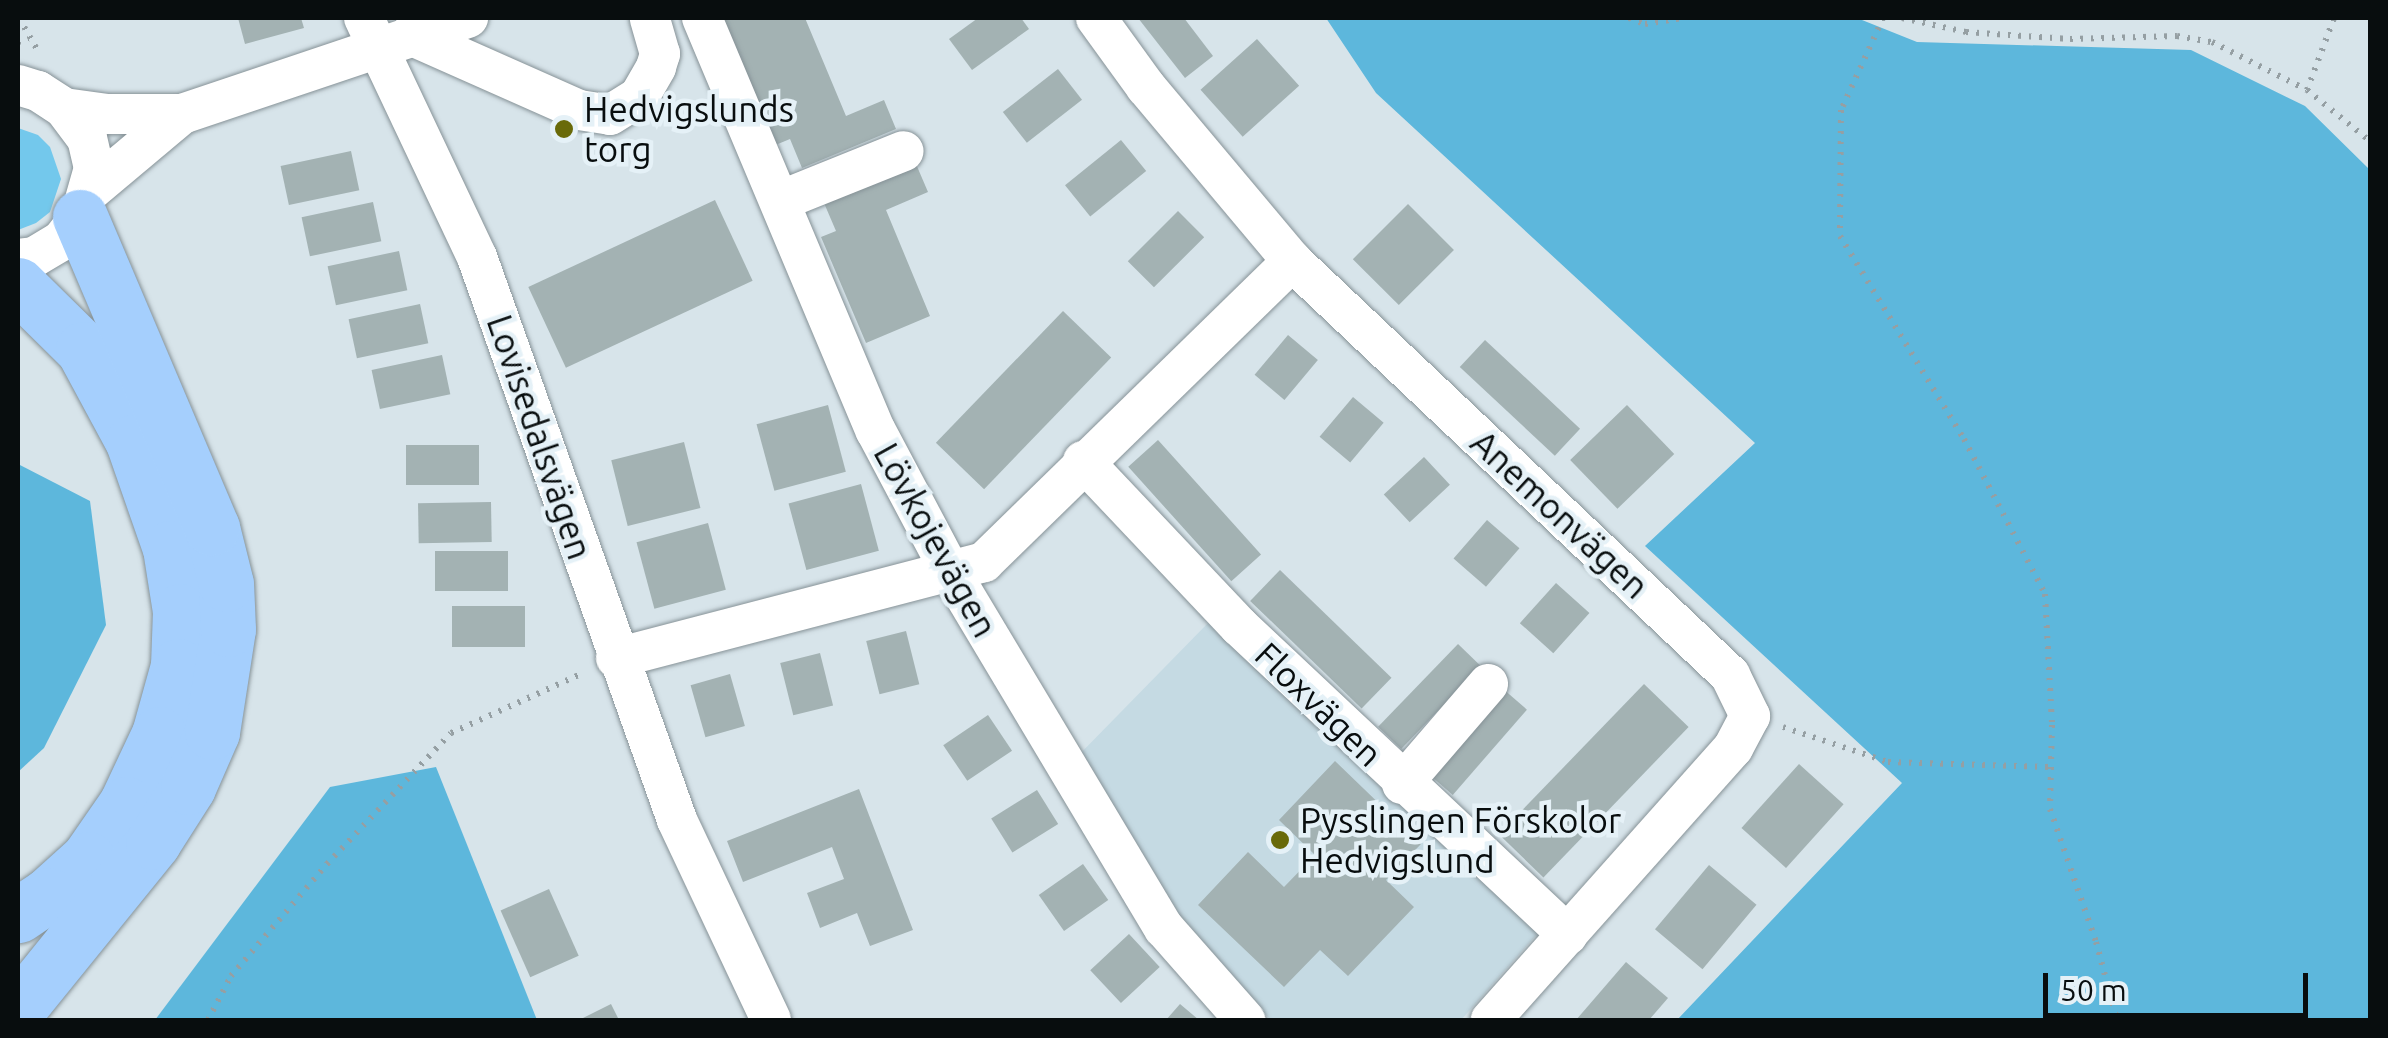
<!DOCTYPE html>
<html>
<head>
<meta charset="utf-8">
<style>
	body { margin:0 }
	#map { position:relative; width:2388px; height:1038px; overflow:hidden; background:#d7e4ea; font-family:Ubuntu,sans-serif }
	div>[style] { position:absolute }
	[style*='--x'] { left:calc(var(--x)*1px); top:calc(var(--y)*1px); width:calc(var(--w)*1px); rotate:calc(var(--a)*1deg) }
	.built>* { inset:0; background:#c5dae3 }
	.green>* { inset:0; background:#73c8ec }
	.forest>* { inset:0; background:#5db7dc }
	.building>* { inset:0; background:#a3b2b3; transform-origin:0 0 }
	.path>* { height:6px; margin-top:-3px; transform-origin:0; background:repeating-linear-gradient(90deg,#959fa3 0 2.5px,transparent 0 10.5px) }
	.roads { filter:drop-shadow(0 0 2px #869297) drop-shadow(0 0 2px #869297) }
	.minor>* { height:40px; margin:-20px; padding:0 20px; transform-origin:20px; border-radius:20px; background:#fff }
	.highway>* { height:55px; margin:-27.5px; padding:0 27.5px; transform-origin:27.5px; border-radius:27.5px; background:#a5cffd }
	.dots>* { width:28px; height:28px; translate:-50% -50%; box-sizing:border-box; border:5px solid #e5f1f7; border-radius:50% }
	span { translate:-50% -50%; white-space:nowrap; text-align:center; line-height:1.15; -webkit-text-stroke:9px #e5f1f7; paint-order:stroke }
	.poi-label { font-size:35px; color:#080d0e }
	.left { translate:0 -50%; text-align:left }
	.street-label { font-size:35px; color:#080d0e }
	.frame { position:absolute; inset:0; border:20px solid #080d0e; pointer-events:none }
	.scale { position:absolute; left:2043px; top:973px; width:265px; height:45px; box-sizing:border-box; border:5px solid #080d0e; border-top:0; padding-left:12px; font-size:30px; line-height:35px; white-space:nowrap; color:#080d0e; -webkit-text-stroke:8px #e5f1f7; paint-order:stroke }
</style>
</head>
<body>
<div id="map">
	<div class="built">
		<i style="clip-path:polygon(1209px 622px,1538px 933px,1461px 1020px,1271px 1020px,1169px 917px,1072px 762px)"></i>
	</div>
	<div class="green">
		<i style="clip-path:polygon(18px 128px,38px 135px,50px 147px,61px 179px,50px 212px,36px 223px,18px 230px)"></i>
	</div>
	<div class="forest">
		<i style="clip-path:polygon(1326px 18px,1857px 18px,1917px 42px,2191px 50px,2305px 106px,2370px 170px,2370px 1020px,1677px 1020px,1902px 783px,1645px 546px,1755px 443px,1376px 93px)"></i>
		<i style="clip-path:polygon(18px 464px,90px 501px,106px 625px,44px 748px,18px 772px)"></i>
		<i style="clip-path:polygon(436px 767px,537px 1020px,155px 1020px,330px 787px)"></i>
	</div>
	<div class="building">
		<i style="clip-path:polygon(238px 18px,301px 18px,304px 28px,245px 44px)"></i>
		<i style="clip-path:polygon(719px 18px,805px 18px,846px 116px,884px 100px,896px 129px,802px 168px,790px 139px,773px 146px)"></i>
		<i style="clip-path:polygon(978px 18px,1021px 18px,1029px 29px,972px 70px,949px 39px)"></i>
		<i style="clip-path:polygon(1138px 18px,1184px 18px,1213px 56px,1185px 78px)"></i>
		<i style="left:1257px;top:39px;width:63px;height:76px;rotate:48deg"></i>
		<i style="left:1058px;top:69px;width:39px;height:70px;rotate:52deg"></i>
		<i style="left:1121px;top:140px;width:40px;height:72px;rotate:51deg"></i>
		<i style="left:351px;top:151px;width:40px;height:72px;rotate:78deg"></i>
		<i style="clip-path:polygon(916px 164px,928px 192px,886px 210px,930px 316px,866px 343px,821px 237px,836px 231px,824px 203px)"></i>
		<i style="left:715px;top:200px;width:89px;height:206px;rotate:65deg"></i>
		<i style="left:373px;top:202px;width:40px;height:73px;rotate:78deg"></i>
		<i style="left:1408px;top:204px;width:65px;height:78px;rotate:45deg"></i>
		<i style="left:1178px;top:211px;width:37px;height:71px;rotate:45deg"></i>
		<i style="left:399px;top:251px;width:40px;height:73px;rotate:78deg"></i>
		<i style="left:420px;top:304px;width:40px;height:73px;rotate:78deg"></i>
		<i style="left:1063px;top:311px;width:67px;height:183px;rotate:44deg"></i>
		<i style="left:1288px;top:335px;width:39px;height:52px;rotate:40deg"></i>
		<i style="left:1485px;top:340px;width:130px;height:37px;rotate:43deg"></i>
		<i style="left:442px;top:355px;width:40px;height:72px;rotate:78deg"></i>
		<i style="left:1353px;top:397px;width:40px;height:52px;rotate:40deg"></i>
		<i style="left:828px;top:405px;width:69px;height:74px;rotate:75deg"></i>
		<i style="left:1627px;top:405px;width:68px;height:79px;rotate:46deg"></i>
		<i style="left:1158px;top:440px;width:154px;height:40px;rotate:48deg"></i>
		<i style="left:684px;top:442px;width:68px;height:75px;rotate:76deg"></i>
		<i style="left:479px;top:445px;width:40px;height:73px;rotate:90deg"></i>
		<i style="left:1424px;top:457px;width:38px;height:55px;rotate:47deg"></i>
		<i style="left:861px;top:484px;width:69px;height:75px;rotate:75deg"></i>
		<i style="left:491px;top:502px;width:40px;height:73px;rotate:89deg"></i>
		<i style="left:1487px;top:520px;width:43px;height:51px;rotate:41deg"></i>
		<i style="left:708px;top:523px;width:69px;height:74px;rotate:75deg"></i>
		<i style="left:508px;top:551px;width:40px;height:73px;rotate:90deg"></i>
		<i style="left:1280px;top:570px;width:155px;height:43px;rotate:44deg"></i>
		<i style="left:1556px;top:583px;width:45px;height:54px;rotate:42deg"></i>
		<i style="left:452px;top:606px;width:73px;height:41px"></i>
		<i style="left:906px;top:631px;width:55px;height:41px;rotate:76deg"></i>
		<i style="left:1458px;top:644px;width:32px;height:115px;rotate:44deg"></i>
		<i style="left:820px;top:653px;width:54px;height:41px;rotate:76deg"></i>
		<i style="left:730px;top:674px;width:54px;height:41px;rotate:74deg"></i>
		<i style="left:1644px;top:684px;width:62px;height:209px;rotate:44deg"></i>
		<i style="left:1502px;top:688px;width:33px;height:113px;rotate:41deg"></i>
		<i style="left:988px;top:715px;width:43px;height:54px;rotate:56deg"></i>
		<i style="clip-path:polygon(1335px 761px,1421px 844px,1386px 880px,1414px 907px,1348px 976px,1320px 950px,1284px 987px,1198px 905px,1248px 852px,1284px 887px,1315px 855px,1279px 820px)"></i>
		<i style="left:1799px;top:764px;width:60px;height:86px;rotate:42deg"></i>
		<i style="clip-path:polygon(859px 789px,913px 930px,870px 946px,857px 913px,820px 928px,807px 893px,844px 879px,832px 847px,743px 882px,727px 841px)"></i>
		<i style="left:1037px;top:790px;width:40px;height:54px;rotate:58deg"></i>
		<i style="left:1083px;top:864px;width:44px;height:54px;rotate:55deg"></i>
		<i style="left:1709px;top:865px;width:62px;height:84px;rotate:40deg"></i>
		<i style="left:549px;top:889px;width:73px;height:53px;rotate:66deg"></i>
		<i style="left:1129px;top:934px;width:45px;height:53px;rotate:47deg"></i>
		<i style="clip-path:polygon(1626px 962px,1668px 998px,1649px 1020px,1576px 1020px)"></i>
		<i style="clip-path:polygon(611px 1004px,619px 1020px,579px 1020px)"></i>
		<i style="clip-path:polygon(1180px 1004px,1199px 1020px,1166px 1020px)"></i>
	</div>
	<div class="path">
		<i style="--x:19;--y:18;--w:38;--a:60"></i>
		<i style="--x:1629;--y:18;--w:17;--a:21"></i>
		<i style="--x:1645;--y:24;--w:36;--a:-9"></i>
		<i style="--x:1883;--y:18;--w:101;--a:114.5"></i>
		<i style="--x:1841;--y:110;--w:126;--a:90.5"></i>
		<i style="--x:1840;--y:236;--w:238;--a:58.6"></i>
		<i style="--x:1964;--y:439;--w:175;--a:62.4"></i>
		<i style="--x:2045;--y:594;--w:131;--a:86.9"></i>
		<i style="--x:2052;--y:725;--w:84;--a:91.4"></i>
		<i style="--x:2050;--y:809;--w:141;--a:70.9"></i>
		<i style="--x:2096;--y:942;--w:81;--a:74.9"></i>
		<i style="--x:1902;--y:18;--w:66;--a:12.3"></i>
		<i style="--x:1966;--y:32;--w:104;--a:3.9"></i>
		<i style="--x:2070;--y:39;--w:107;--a:-1.6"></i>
		<i style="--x:2177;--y:36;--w:36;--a:10"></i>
		<i style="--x:2212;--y:42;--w:106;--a:26.8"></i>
		<i style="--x:2307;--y:90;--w:81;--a:39"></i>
		<i style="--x:18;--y:42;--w:11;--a:-15"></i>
		<i style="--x:2307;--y:90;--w:77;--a:-69.4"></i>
		<i style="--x:1783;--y:727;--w:111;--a:18.4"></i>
		<i style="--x:1888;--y:762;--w:163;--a:1.8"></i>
		<i style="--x:208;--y:1020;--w:50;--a:-62.4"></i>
		<i style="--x:231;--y:976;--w:148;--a:-49.4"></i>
		<i style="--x:327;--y:864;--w:180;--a:-46.6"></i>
		<i style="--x:451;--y:733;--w:145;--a:-24.4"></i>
	</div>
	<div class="roads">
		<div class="minor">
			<i style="--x:364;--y:18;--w:264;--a:64.7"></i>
			<i style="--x:477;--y:257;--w:597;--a:70.44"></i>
			<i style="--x:677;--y:820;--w:221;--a:64.8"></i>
			<i style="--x:702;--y:18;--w:448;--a:67.2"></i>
			<i style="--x:876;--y:431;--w:158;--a:62.1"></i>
			<i style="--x:950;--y:571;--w:416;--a:59.1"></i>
			<i style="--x:1164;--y:928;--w:123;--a:48.6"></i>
			<i style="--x:1096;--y:18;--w:85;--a:54.1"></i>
			<i style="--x:1146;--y:87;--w:227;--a:50"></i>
			<i style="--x:1292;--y:261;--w:603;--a:43.39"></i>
			<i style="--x:1730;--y:675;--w:46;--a:64"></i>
			<i style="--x:1750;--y:716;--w:36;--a:118"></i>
			<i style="--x:1733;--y:748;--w:364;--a:131.7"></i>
			<i style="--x:410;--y:35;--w:185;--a:23.9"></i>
			<i style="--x:579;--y:110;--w:31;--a:9"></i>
			<i style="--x:610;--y:115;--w:34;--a:-32"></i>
			<i style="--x:639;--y:97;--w:34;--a:-60"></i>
			<i style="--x:656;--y:67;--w:14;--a:-73"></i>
			<i style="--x:660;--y:54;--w:37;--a:-106"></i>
			<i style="--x:18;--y:85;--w:21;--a:17"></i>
			<i style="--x:38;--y:91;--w:31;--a:33"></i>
			<i style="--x:64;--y:108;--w:38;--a:53"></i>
			<i style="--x:87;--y:138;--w:31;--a:77"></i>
			<i style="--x:94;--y:168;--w:51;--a:105.9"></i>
			<i style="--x:80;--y:217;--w:31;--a:128"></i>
			<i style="--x:61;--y:241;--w:31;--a:149"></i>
			<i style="--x:34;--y:257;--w:16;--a:173"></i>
			<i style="--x:64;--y:108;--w:44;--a:7.8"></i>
			<i style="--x:108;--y:114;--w:74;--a:0"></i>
			<i style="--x:182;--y:114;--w:302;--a:-18.6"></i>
			<i style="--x:89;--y:192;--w:121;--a:-40"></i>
			<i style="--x:782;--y:200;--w:131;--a:-21.9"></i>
			<i style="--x:1083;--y:461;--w:227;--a:46.6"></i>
			<i style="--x:1239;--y:626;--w:451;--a:43.2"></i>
			<i style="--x:616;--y:658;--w:380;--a:-14.6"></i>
			<i style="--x:984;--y:562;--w:431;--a:-44.3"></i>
			<i style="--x:1402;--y:784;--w:132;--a:-49.3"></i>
		</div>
		<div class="highway">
			<i style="--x:18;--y:285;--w:91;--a:44.6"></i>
			<i style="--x:83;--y:349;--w:106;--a:61.7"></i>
			<i style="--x:133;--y:442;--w:112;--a:70.8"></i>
			<i style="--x:170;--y:548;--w:64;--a:81"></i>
			<i style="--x:180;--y:611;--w:55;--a:92.1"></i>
			<i style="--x:178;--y:666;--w:71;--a:105.6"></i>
			<i style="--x:159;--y:734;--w:77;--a:115.2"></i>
			<i style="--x:126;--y:804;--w:67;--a:124.6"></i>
			<i style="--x:88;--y:859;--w:54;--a:138"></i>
			<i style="--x:48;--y:895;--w:36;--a:146"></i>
			<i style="--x:18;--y:1009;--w:215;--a:-51"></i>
			<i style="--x:153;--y:842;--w:65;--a:-57.5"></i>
			<i style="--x:188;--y:787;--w:60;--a:-66.4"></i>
			<i style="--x:212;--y:732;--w:104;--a:-81.2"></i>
			<i style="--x:228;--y:629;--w:45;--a:-92.5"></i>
			<i style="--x:226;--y:584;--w:58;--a:-104"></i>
			<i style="--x:212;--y:528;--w:338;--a:-113"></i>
		</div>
	</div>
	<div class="dots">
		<i style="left:564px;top:129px;background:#696a09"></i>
		<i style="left:1280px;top:840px;background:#696a09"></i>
	</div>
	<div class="poi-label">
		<span class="left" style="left:584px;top:129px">Hedvigslunds<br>torg</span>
		<span class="left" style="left:1300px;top:840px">Pysslingen Förskolor<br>Hedvigslund</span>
	</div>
	<div class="street-label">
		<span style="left:540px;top:437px;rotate:71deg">Lovisedalsvägen</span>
		<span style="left:1560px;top:514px;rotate:43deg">Anemonvägen</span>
		<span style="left:936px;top:540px;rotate:61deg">Lövkojevägen</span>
		<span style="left:1319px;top:704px;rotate:44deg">Floxvägen</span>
	</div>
	<div class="frame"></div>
	<div class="scale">50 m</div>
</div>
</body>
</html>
